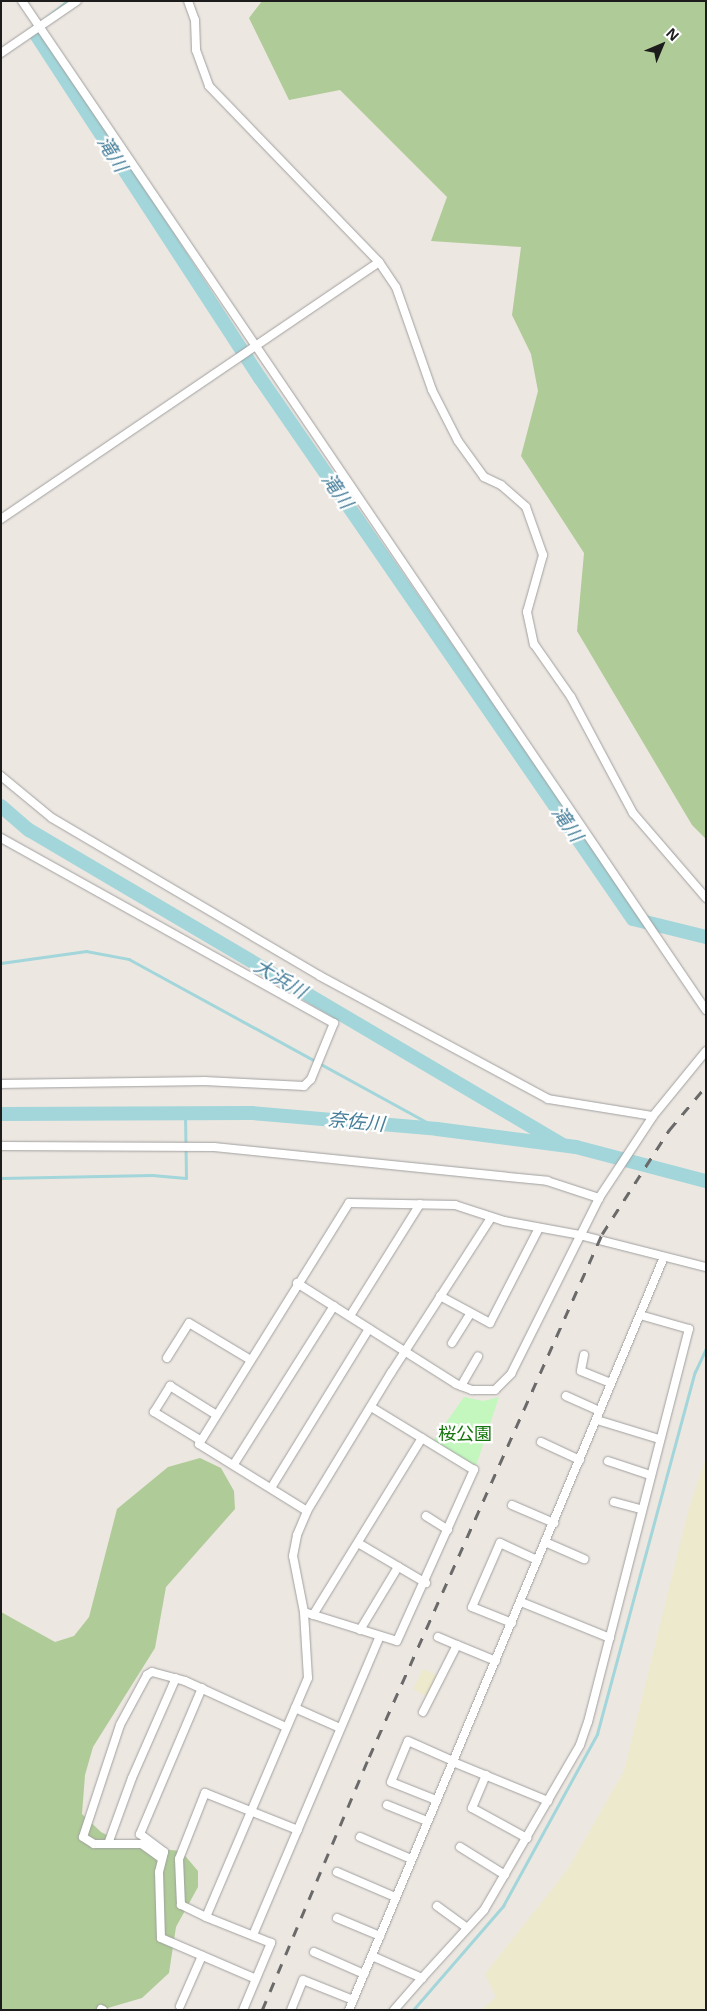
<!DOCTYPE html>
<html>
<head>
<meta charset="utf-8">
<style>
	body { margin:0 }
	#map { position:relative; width:707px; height:2011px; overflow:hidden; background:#ede7e1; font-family:"Open Sans","Noto Sans JP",sans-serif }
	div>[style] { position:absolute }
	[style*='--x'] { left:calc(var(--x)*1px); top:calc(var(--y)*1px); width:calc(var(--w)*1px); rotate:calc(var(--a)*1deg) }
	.farmland>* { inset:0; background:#ece9cc }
	.forest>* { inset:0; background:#afcb97 }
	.park>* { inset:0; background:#c3f7be }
	.stream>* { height:2.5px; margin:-1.25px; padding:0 1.25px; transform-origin:1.25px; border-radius:1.25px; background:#a2d6da }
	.river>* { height:14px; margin:-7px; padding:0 7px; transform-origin:7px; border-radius:7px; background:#a2d6da }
	.roads { filter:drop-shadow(0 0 1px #a0a0a0) drop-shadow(0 0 1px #a0a0a0) }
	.minor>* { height:8px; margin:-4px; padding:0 4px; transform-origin:4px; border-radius:4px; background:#fff }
	.rail>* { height:2.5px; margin-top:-1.25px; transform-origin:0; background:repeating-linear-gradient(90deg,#6a6a6a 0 10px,transparent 0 20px) }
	span { translate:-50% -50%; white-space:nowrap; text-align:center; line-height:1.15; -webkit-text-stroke:4.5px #fff; paint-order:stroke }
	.park-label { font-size:18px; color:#16750e }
	.water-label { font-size:19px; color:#457d99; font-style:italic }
	.frame { position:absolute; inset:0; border:2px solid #1c1c1c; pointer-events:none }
	.north { position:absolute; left:637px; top:20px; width:50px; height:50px; -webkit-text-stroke:4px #fff; paint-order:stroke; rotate:45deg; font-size:14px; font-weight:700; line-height:20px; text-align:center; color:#1c1c1c }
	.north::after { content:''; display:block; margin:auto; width:18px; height:22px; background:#1c1c1c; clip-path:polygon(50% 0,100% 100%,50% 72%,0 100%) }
</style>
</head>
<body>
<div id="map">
	<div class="farmland">
		<i style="clip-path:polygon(706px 1458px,706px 2010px,482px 2010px,496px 1997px,485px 1974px,568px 1869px,624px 1771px,689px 1508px)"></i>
		<i style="clip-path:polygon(423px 1669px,441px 1677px,428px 1697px,413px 1689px)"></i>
	</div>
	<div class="forest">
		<i style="clip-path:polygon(262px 1px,706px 1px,706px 839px,692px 825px,577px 631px,584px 553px,521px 456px,538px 391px,531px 354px,512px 315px,521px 247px,431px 241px,447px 197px,340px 90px,289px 100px,249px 18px)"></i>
		<i style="clip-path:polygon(200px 1458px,221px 1468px,234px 1491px,235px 1509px,166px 1587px,155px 1648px,93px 1747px,85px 1775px,82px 1814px,101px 1832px,128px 1846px,181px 1851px,198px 1871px,198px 1887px,176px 1927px,169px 1973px,142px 1998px,101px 2010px,1px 2010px,1px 1612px,55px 1642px,74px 1636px,89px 1617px,117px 1509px,168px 1467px)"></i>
	</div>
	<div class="park">
		<i style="clip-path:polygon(464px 1397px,483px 1401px,499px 1397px,476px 1466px,433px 1441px)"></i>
	</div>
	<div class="stream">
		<i style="--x:40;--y:23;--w:35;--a:-39"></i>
		<i style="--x:1;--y:963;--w:86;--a:-8"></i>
		<i style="--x:86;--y:951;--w:44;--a:10.5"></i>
		<i style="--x:129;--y:959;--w:354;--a:28.7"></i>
		<i style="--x:1;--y:1178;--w:151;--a:-1.1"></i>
		<i style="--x:152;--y:1175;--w:34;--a:5"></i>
		<i style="--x:186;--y:1178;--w:64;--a:-90.9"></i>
		<i style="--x:413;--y:2010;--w:138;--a:-49.1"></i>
		<i style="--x:503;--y:1906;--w:196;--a:-61.3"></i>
		<i style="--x:597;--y:1734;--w:375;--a:-74.9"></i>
		<i style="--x:695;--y:1372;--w:26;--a:-65"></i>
	</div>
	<div class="river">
		<i style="--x:35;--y:33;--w:412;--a:56.9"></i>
		<i style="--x:260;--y:378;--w:657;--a:55.42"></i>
		<i style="--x:633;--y:919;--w:75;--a:13.9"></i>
		<i style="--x:1;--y:806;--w:37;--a:41"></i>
		<i style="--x:29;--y:830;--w:618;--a:30.55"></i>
		<i style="--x:1;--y:1114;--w:251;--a:-0.2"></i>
		<i style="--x:252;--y:1113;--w:186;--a:4.9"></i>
		<i style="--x:437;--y:1129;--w:140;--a:7.4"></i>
		<i style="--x:576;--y:1147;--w:134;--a:14.7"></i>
	</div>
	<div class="roads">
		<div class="minor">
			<i style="--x:22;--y:1;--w:1219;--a:55.87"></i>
			<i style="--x:188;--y:1;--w:20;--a:70"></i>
			<i style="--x:195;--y:20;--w:30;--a:88"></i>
			<i style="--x:196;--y:50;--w:38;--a:70"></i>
			<i style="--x:209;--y:86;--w:245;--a:46"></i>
			<i style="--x:379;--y:262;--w:30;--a:56"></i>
			<i style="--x:396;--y:287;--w:109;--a:70.7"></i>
			<i style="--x:432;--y:390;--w:57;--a:63"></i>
			<i style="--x:458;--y:441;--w:44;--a:54.2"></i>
			<i style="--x:484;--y:477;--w:19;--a:25"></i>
			<i style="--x:501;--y:485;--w:33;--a:41"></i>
			<i style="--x:526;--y:507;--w:51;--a:70.5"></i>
			<i style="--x:543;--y:555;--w:59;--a:105.7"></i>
			<i style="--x:527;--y:612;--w:33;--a:78"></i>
			<i style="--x:534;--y:644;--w:65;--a:55.1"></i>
			<i style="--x:571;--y:697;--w:132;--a:61.9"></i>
			<i style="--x:633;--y:813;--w:112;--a:49.3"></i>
			<i style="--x:1;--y:53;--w:92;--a:-34.4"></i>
			<i style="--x:1;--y:519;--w:457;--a:-34.2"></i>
			<i style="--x:1;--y:776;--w:66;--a:39.5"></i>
			<i style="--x:52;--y:818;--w:311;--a:30.5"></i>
			<i style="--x:320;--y:976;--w:259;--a:28.3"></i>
			<i style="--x:548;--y:1099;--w:106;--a:9.2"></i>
			<i style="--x:1;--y:838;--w:381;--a:29.1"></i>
			<i style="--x:334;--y:1023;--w:61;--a:112.3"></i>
			<i style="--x:311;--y:1079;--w:10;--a:135"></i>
			<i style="--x:304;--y:1086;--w:100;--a:-177.1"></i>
			<i style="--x:204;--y:1081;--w:203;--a:179.2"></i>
			<i style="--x:1;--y:1146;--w:213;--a:0.3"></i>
			<i style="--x:214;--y:1147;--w:335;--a:5.8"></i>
			<i style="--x:547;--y:1181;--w:55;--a:18.1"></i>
			<i style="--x:297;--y:1283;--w:188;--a:32.4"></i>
			<i style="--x:456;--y:1384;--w:17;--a:21"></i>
			<i style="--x:472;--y:1390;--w:23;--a:0"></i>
			<i style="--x:495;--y:1390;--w:23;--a:-45"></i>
			<i style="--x:511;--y:1374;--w:197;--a:-63.4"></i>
			<i style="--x:599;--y:1198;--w:98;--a:-56.6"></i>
			<i style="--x:653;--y:1116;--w:84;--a:-50.8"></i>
			<i style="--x:440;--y:1296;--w:57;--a:28.4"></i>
			<i style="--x:490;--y:1323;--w:107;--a:-62.7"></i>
			<i style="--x:350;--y:1316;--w:132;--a:-58"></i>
			<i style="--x:452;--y:1343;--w:34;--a:-58"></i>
			<i style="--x:584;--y:1355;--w:16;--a:101"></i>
			<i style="--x:581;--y:1371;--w:32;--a:22"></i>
			<i style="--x:167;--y:1358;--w:41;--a:-57.8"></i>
			<i style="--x:189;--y:1323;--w:70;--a:31"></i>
			<i style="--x:461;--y:1386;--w:34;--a:-60"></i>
			<i style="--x:566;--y:1396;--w:37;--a:24"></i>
			<i style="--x:597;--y:1420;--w:65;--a:17"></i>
			<i style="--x:200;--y:1440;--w:54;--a:-148.7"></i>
			<i style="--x:154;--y:1412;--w:31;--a:-58"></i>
			<i style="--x:170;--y:1386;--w:53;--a:31.9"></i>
			<i style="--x:541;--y:1442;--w:43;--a:24.8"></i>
			<i style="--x:608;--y:1461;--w:44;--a:18.4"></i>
			<i style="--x:234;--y:1464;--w:187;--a:-57.7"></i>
			<i style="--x:271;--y:1488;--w:187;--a:-58.4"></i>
			<i style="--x:614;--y:1502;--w:28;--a:15"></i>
			<i style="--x:512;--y:1505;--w:46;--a:23.2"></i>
			<i style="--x:307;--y:1511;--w:127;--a:-148.2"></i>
			<i style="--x:199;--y:1444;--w:284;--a:-58.1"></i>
			<i style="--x:349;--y:1203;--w:106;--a:1.1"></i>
			<i style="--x:455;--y:1205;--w:52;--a:18.1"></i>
			<i style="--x:504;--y:1221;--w:77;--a:10.4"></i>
			<i style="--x:580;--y:1235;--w:130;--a:14.3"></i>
			<i style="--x:426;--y:1516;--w:26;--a:32"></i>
			<i style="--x:545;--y:1542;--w:43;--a:23.6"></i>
			<i style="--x:358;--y:1543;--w:79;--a:30.5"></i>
			<i style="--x:521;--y:1602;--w:96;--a:22"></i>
			<i style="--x:304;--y:1612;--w:97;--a:17.3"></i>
			<i style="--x:397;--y:1641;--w:188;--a:-65.8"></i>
			<i style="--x:474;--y:1470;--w:119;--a:-148.5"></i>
			<i style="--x:313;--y:1615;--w:208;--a:-58.4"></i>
			<i style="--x:512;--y:1623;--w:43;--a:-158.2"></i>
			<i style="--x:472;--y:1607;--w:70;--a:-66.4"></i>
			<i style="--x:500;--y:1543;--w:41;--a:24.7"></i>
			<i style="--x:360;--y:1630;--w:74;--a:-58.9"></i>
			<i style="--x:438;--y:1637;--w:21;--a:23"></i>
			<i style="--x:202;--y:1688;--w:159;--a:113"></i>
			<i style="--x:140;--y:1834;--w:30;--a:37"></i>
			<i style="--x:164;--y:1852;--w:21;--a:104"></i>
			<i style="--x:159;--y:1872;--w:66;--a:88.3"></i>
			<i style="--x:161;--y:1938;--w:103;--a:23.3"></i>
			<i style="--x:295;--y:1708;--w:49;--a:24"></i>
			<i style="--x:423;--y:1712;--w:75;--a:-63.1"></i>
			<i style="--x:457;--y:1645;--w:42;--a:22.3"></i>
			<i style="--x:453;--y:1762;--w:103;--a:22.3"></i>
			<i style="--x:486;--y:1775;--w:36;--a:113"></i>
			<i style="--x:472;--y:1808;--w:63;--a:28.6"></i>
			<i style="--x:436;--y:1800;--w:48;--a:-158.2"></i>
			<i style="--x:391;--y:1782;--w:44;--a:-67.5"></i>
			<i style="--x:408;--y:1741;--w:49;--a:24"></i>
			<i style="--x:387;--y:1805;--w:43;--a:21.8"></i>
			<i style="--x:360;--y:1837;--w:56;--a:23.3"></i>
			<i style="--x:108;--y:1844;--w:70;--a:-70"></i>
			<i style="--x:132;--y:1778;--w:109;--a:-66.3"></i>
			<i style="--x:460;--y:1847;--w:53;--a:31.9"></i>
			<i style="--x:161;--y:1858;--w:24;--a:-144"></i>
			<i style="--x:142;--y:1844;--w:48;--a:180"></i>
			<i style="--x:94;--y:1844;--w:13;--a:-148"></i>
			<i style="--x:83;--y:1837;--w:118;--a:-71.7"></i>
			<i style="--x:120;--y:1725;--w:57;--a:-61.6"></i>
			<i style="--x:147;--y:1675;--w:6;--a:-31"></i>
			<i style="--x:152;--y:1672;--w:34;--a:15"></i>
			<i style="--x:185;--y:1681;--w:111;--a:24.5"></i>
			<i style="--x:337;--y:1872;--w:63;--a:23.3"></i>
			<i style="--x:437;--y:1906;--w:37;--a:36"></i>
			<i style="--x:206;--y:1917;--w:28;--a:-154"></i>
			<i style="--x:181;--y:1905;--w:46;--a:-92.5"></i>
			<i style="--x:179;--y:1859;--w:71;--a:-68.5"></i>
			<i style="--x:205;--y:1793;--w:100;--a:21.7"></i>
			<i style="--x:337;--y:1918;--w:47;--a:22.7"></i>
			<i style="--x:253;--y:1935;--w:325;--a:-67"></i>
			<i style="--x:314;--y:1952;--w:55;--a:23.7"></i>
			<i style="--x:372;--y:1956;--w:55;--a:23.7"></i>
			<i style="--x:422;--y:1978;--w:43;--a:131.2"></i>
			<i style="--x:422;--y:1978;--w:92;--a:-47.6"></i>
			<i style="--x:484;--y:1910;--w:191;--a:-59.8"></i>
			<i style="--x:580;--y:1745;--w:24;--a:-71"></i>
			<i style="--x:588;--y:1722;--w:406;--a:-75.6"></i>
			<i style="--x:689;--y:1329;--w:51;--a:-164.1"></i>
			<i style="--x:180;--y:2006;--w:55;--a:-66.3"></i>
			<i style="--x:101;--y:2009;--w:2;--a:27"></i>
			<i style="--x:243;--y:2010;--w:73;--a:-67.3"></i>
			<i style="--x:271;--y:1943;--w:70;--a:-158.2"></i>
			<i style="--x:206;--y:1917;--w:260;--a:-66.9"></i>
			<i style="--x:308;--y:1678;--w:66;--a:-93.5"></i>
			<i style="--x:304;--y:1612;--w:57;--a:-101.1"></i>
			<i style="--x:293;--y:1556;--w:21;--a:-79"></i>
			<i style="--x:297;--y:1535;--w:26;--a:-67"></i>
			<i style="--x:307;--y:1511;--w:162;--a:-58.7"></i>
			<i style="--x:391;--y:1373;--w:184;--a:-57.2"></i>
			<i style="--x:291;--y:2010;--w:32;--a:-68"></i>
			<i style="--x:303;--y:1980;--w:54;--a:21.8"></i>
			<i style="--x:349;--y:2010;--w:816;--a:-67.3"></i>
		</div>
	</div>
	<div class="rail">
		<i style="--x:262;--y:2010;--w:275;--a:-67.1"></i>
		<i style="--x:369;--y:1757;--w:573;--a:-65.99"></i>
		<i style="--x:602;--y:1234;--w:124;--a:-57.2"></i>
		<i style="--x:669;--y:1130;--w:57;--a:-49.9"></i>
	</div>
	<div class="park-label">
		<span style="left:465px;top:1433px">桜公園</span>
	</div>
	<div class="water-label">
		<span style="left:112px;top:154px;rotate:58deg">滝川</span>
		<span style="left:337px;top:491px;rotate:55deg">滝川</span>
		<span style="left:567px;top:824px;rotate:55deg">滝川</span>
		<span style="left:280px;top:979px;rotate:31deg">大浜川</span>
		<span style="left:356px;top:1122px;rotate:5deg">奈佐川</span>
	</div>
	<div class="frame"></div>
	<div class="north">N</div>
</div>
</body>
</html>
